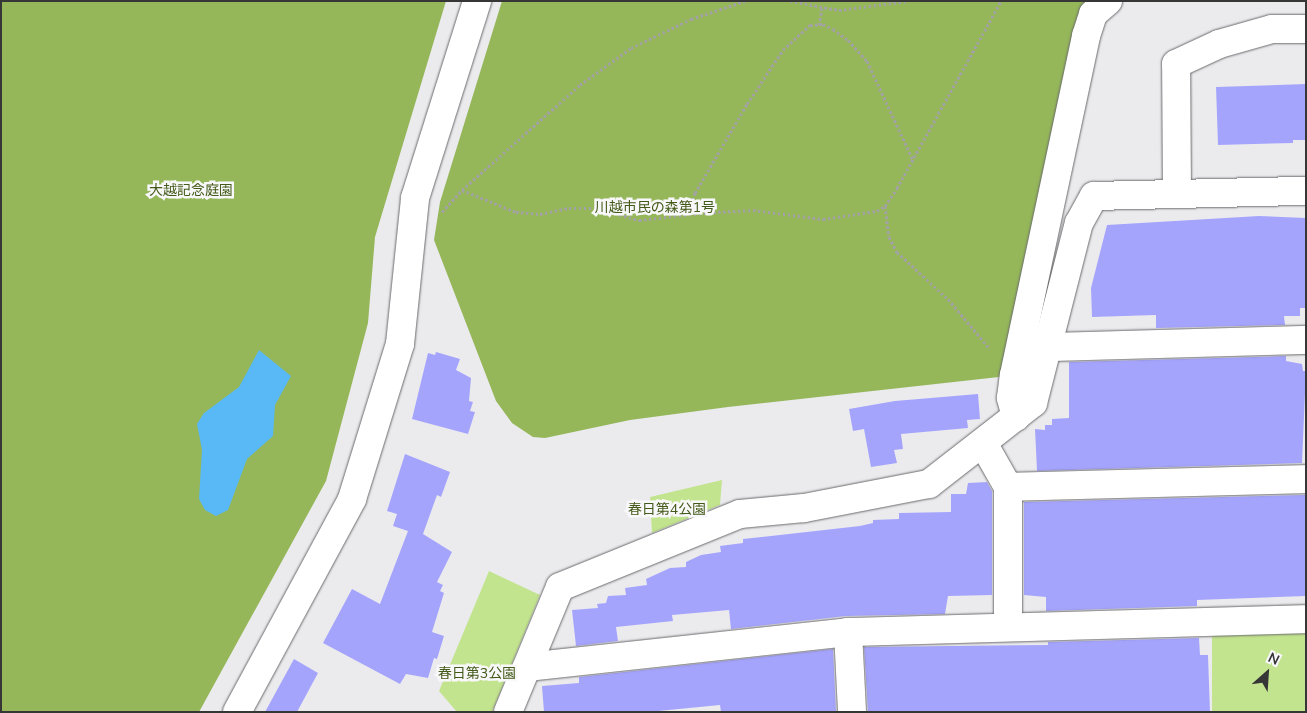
<!DOCTYPE html>
<html>
<head>
<meta charset="utf-8">
<style>
	body { margin:0 }
	#map { position:relative; width:1307px; height:713px; overflow:hidden; background:#ebebee; font-family:"Nunito Sans","Noto Sans JP",sans-serif }
	div>[style] { position:absolute }
	[style*='--x'] { left:calc(var(--x)*1px); top:calc(var(--y)*1px); width:calc(var(--w)*1px); rotate:calc(var(--a)*1deg) }
	.green>* { inset:0; background:#c3e48e; transform-origin:0 0 }
	.forest>* { inset:0; background:#95b75a }
	.water>* { inset:0; background:#58b9f6 }
	.building>* { inset:0; background:#a5a4fd }
	.path>* { height:3px; margin-top:-1.5px; transform-origin:0; background:repeating-linear-gradient(90deg,#a3a3a5 0 2.5px,transparent 0 5px) }
	.roads { filter:drop-shadow(0 0 1px #6a6a6d) drop-shadow(0 0 1px #6a6a6d) }
	.minor>* { height:28px; margin:-14px; padding:0 14px; transform-origin:14px; border-radius:14px; background:#fff }
	.tertiary>* { height:28px; margin:-14px; padding:0 14px; transform-origin:14px; border-radius:14px; background:#fff }
	span { translate:-50% -50%; white-space:nowrap; text-align:center; line-height:1.15; -webkit-text-stroke:5px #f8f8fb; paint-order:stroke }
	.park-label { font-size:14px; color:#445a18 }
	.frame { position:absolute; inset:0; border:2px solid #363637; pointer-events:none }
	.north { position:absolute; left:1242px; top:648px; width:50px; height:50px; -webkit-text-stroke:4px #f8f8fb; paint-order:stroke; rotate:26deg; font-size:14px; font-weight:700; line-height:20px; text-align:center; color:#363637 }
	.north::after { content:''; display:block; margin:auto; width:18px; height:22px; background:#363637; clip-path:polygon(50% 0,100% 100%,50% 72%,0 100%) }
</style>
</head>
<body>
<div id="map">
	<div class="green">
		<i style="clip-path:polygon(722px 480px,720px 505px,652px 533px,650px 497px)"></i>
		<i style="clip-path:polygon(489px 571px,540px 595px,492px 712px,457px 712px,439px 691px)"></i>
		<i style="left:1306px;top:630px;width:82px;height:94px;rotate:90deg"></i>
	</div>
	<div class="forest">
		<i style="clip-path:polygon(1px 1px,446px 1px,375px 237px,368px 323px,326px 481px,199px 712px,1px 711px)"></i>
		<i style="clip-path:polygon(502px 1px,1096px 1px,1012px 365px,999px 377px,728px 407px,630px 420px,545px 438px,533px 437px,512px 423px,496px 401px,434px 240px,440px 202px)"></i>
	</div>
	<div class="water">
		<i style="clip-path:polygon(259px 350px,291px 376px,275px 405px,273px 436px,247px 459px,228px 510px,216px 516px,205px 510px,199px 499px,202px 450px,197px 424px,204px 413px,239px 387px)"></i>
	</div>
	<div class="building">
		<i style="clip-path:polygon(1306px 84px,1306px 140px,1293px 140px,1293px 143px,1218px 145px,1216px 87px)"></i>
		<i style="clip-path:polygon(1259px 216px,1306px 218px,1306px 308px,1300px 308px,1300px 316px,1284px 316px,1285px 325px,1156px 328px,1156px 315px,1092px 317px,1091px 288px,1107px 225px)"></i>
		<i style="clip-path:polygon(436px 352px,460px 359px,456px 370px,471px 378px,469px 401px,473px 402px,470px 411px,475px 412px,468px 434px,412px 419px,428px 353px,435px 355px)"></i>
		<i style="clip-path:polygon(1286px 356px,1286px 361px,1302px 364px,1303px 371px,1306px 371px,1302px 463px,1037px 471px,1035px 429px,1045px 430px,1045px 425px,1052px 425px,1052px 419px,1069px 418px,1069px 362px)"></i>
		<i style="clip-path:polygon(978px 394px,980px 419px,967px 420px,968px 428px,901px 434px,903px 449px,894px 450px,897px 463px,871px 467px,864px 429px,853px 431px,849px 409px,895px 401px)"></i>
		<i style="clip-path:polygon(405px 454px,450px 472px,441px 497px,437px 495px,423px 534px,452px 552px,437px 582px,443px 585px,440px 591px,444px 593px,432px 632px,444px 636px,437px 659px,434px 658px,428px 678px,406px 674px,400px 684px,323px 643px,352px 589px,380px 604px,408px 531px,393px 526px,397px 514px,387px 511px)"></i>
		<i style="clip-path:polygon(987px 482px,992px 491px,992px 595px,948px 596px,945px 614px,846px 616px,731px 629px,729px 610px,672px 615px,673px 621px,616px 627px,618px 641px,576px 646px,572px 610px,598px 608px,597px 604px,606px 603px,608px 596px,626px 595px,625px 588px,647px 585px,646px 579px,670px 568px,686px 567px,686px 562px,701px 555px,721px 552px,720px 546px,743px 543px,743px 539px,860px 526px,873px 523px,873px 520px,899px 519px,899px 513px,951px 512px,951px 494px,966px 494px,968px 483px)"></i>
		<i style="clip-path:polygon(1305px 495px,1306px 596px,1197px 600px,1197px 606px,1046px 611px,1046px 597px,1024px 595px,1024px 502px)"></i>
		<i style="clip-path:polygon(1199px 638px,1200px 655px,1208px 655px,1210px 712px,868px 712px,864px 647px,1048px 645px,1048px 642px)"></i>
		<i style="clip-path:polygon(833px 649px,836px 712px,721px 712px,720px 705px,648px 712px,544px 712px,542px 686px,579px 683px,579px 677px)"></i>
		<i style="clip-path:polygon(294px 659px,318px 673px,297px 712px,265px 712px)"></i>
	</div>
	<div class="path">
		<i style="--x:790;--y:1;--w:50;--a:10.4"></i>
		<i style="--x:839;--y:10;--w:70;--a:-7.4"></i>
		<i style="--x:819;--y:25;--w:17;--a:-80"></i>
		<i style="--x:462;--y:190;--w:58;--a:22.2"></i>
		<i style="--x:516;--y:212;--w:24;--a:5"></i>
		<i style="--x:540;--y:214;--w:30;--a:-12"></i>
		<i style="--x:569;--y:208;--w:26;--a:0"></i>
		<i style="--x:595;--y:208;--w:46;--a:15.3"></i>
		<i style="--x:639;--y:220;--w:74;--a:-6.2"></i>
		<i style="--x:713;--y:212;--w:40;--a:-2.9"></i>
		<i style="--x:753;--y:210;--w:71;--a:7.3"></i>
		<i style="--x:823;--y:219;--w:55;--a:-8.4"></i>
		<i style="--x:877;--y:211;--w:9;--a:-32"></i>
		<i style="--x:885;--y:206;--w:22;--a:-56"></i>
		<i style="--x:897;--y:188;--w:214;--a:-60.9"></i>
		<i style="--x:885;--y:206;--w:31;--a:83"></i>
		<i style="--x:889;--y:237;--w:17;--a:62"></i>
		<i style="--x:897;--y:252;--w:69;--a:42.7"></i>
		<i style="--x:948;--y:299;--w:65;--a:50"></i>
		<i style="--x:442;--y:212;--w:30;--a:-48"></i>
		<i style="--x:462;--y:190;--w:158;--a:-41.7"></i>
		<i style="--x:580;--y:85;--w:63;--a:-36"></i>
		<i style="--x:631;--y:48;--w:67;--a:-25.8"></i>
		<i style="--x:691;--y:19;--w:57;--a:-18.4"></i>
		<i style="--x:688;--y:214;--w:22;--a:-72"></i>
		<i style="--x:695;--y:193;--w:103;--a:-59.7"></i>
		<i style="--x:747;--y:104;--w:65;--a:-56.3"></i>
		<i style="--x:783;--y:50;--w:37;--a:-43"></i>
		<i style="--x:810;--y:25;--w:13;--a:-4"></i>
		<i style="--x:823;--y:24;--w:11;--a:27"></i>
		<i style="--x:833;--y:29;--w:19;--a:36"></i>
		<i style="--x:848;--y:40;--w:28;--a:48"></i>
		<i style="--x:867;--y:61;--w:109;--a:65.1"></i>
	</div>
	<div class="roads">
		<div class="minor">
			<i style="--x:1177;--y:194;--w:130;--a:-90.4"></i>
			<i style="--x:1176;--y:64;--w:47;--a:-24.9"></i>
			<i style="--x:1219;--y:44;--w:55;--a:-15.8"></i>
			<i style="--x:1272;--y:29;--w:34;--a:0"></i>
			<i style="--x:1048;--y:347;--w:258;--a:-1.6"></i>
			<i style="--x:1016;--y:417;--w:20;--a:-105"></i>
			<i style="--x:1011;--y:398;--w:23;--a:-83"></i>
			<i style="--x:1014;--y:375;--w:347;--a:-78"></i>
			<i style="--x:1086;--y:36;--w:23;--a:-72"></i>
			<i style="--x:1093;--y:14;--w:20;--a:-41"></i>
			<i style="--x:983;--y:443;--w:51;--a:60.4"></i>
			<i style="--x:1008;--y:487;--w:140;--a:90"></i>
			<i style="--x:1008;--y:487;--w:298;--a:-1.5"></i>
			<i style="--x:848;--y:632;--w:80;--a:87.1"></i>
			<i style="--x:527;--y:667;--w:323;--a:-6.2"></i>
			<i style="--x:848;--y:632;--w:458;--a:-1.6"></i>
			<i style="--x:508;--y:712;--w:135;--a:-67.4"></i>
			<i style="--x:560;--y:587;--w:194;--a:-22.1"></i>
			<i style="--x:740;--y:514;--w:64;--a:-5.4"></i>
			<i style="--x:804;--y:508;--w:127;--a:-10.9"></i>
			<i style="--x:929;--y:484;--w:132;--a:-37.9"></i>
			<i style="--x:1033;--y:403;--w:186;--a:-75.7"></i>
			<i style="--x:1079;--y:223;--w:31;--a:-61"></i>
			<i style="--x:1094;--y:196;--w:212;--a:-1.4"></i>
		</div>
		<div class="tertiary">
			<i style="--x:237;--y:712;--w:242;--a:-61.6"></i>
			<i style="--x:352;--y:499;--w:162;--a:-72.8"></i>
			<i style="--x:400;--y:344;--w:147;--a:-84.1"></i>
			<i style="--x:415;--y:198;--w:207;--a:-72.5"></i>
		</div>
	</div>
	<div class="park-label">
		<span style="left:191px;top:191px">大越記念庭園</span>
		<span style="left:655px;top:208px">川越市民の森第1号</span>
		<span style="left:667px;top:510px">春日第4公園</span>
		<span style="left:477px;top:674px">春日第3公園</span>
	</div>
	<div class="frame"></div>
	<div class="north">N</div>
</div>
</body>
</html>
